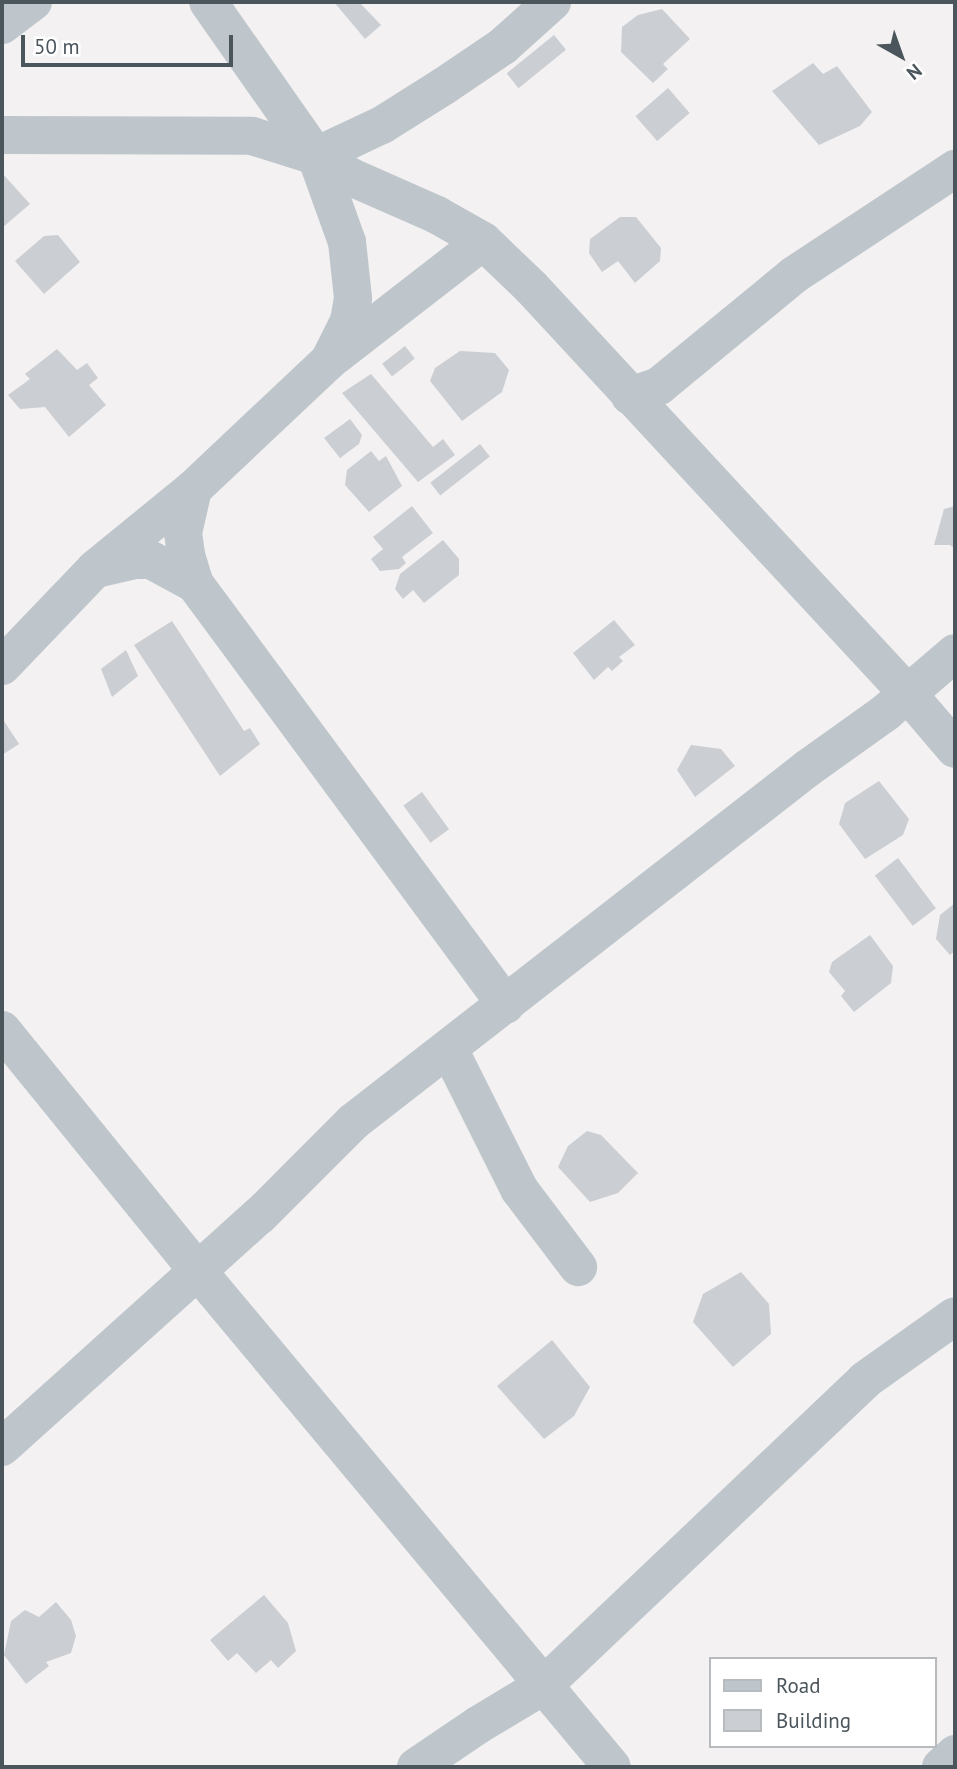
<!DOCTYPE html>
<html>
<head>
<meta charset="utf-8">
<style>
	body { margin:0 }
	#map { position:relative; width:957px; height:1769px; overflow:hidden; background:#f3f1f1; font-family:"PT Sans",sans-serif }
	div>[style] { position:absolute }
	[style*='--x'] { left:calc(var(--x)*1px); top:calc(var(--y)*1px); width:calc(var(--w)*1px); rotate:calc(var(--a)*1deg) }
	.building>* { inset:0; background:#cbced3; transform-origin:0 0 }
	.minor>* { height:38px; margin:-19px; padding:0 19px; transform-origin:19px; border-radius:19px; background:#bec6cc }
	span { translate:-50% -50%; white-space:nowrap; text-align:center; line-height:1.15; -webkit-text-stroke:5px #fff; paint-order:stroke }
	.frame { position:absolute; inset:0; border:4px solid #4b555c; pointer-events:none }
	.legend { position:absolute; left:709px; top:1657px; width:228px; height:91px; box-sizing:border-box; background:#fff; border:2px solid #b7bbbe; margin:0; padding:9px 12px; list-style:none; font-size:21px; color:#4b555c }
	.legend li { display:flex; align-items:center; gap:14px; height:35px }
	.legend b { width:35px; border:2px solid #b7bbbe }
	.north { position:absolute; left:866px; top:21px; width:70px; height:70px; -webkit-text-stroke:5px #fff; paint-order:stroke; rotate:140deg; font-size:19px; font-weight:700; line-height:28px; text-align:center; color:#4b555c }
	.north::after { content:''; display:block; margin:auto; width:24px; height:32px; background:#4b555c; clip-path:polygon(50% 0,100% 100%,50% 72%,0 100%) }
	.scale { position:absolute; left:21px; top:35px; width:212px; height:32px; box-sizing:border-box; border:4px solid #4b555c; border-top:0; padding-left:9px; font-size:21px; line-height:24px; white-space:nowrap; color:#4b555c; -webkit-text-stroke:5px #fff; paint-order:stroke }
</style>
</head>
<body>
<div id="map">
	<div class="building">
		<i style="clip-path:polygon(334px 2px,359px 2px,381px 25px,365px 39px)"></i>
		<i style="clip-path:polygon(662px 9px,690px 39px,663px 64px,668px 69px,653px 83px,621px 52px,622px 27px,638px 15px)"></i>
		<i style="left:554px;top:35px;width:19px;height:61px;rotate:51deg"></i>
		<i style="clip-path:polygon(813px 63px,823px 74px,837px 66px,872px 112px,860px 126px,819px 145px,772px 91px)"></i>
		<i style="left:668px;top:88px;width:33px;height:43px;rotate:49deg"></i>
		<i style="clip-path:polygon(2px 173px,30px 204px,2px 228px)"></i>
		<i style="clip-path:polygon(620px 217px,636px 217px,661px 248px,660px 261px,635px 283px,618px 261px,602px 272px,589px 253px,590px 239px)"></i>
		<i style="clip-path:polygon(58px 235px,80px 262px,44px 294px,15px 261px,44px 236px)"></i>
		<i style="left:405px;top:346px;width:16px;height:29px;rotate:52deg"></i>
		<i style="clip-path:polygon(57px 349px,77px 370px,87px 363px,98px 378px,89px 385px,106px 405px,69px 437px,45px 407px,20px 409px,8px 395px,30px 379px,25px 374px)"></i>
		<i style="clip-path:polygon(460px 351px,495px 353px,509px 370px,502px 392px,462px 421px,430px 381px,435px 368px)"></i>
		<i style="clip-path:polygon(371px 374px,433px 447px,443px 439px,455px 455px,418px 482px,342px 393px)"></i>
		<i style="clip-path:polygon(350px 419px,362px 435px,359px 444px,340px 458px,324px 438px)"></i>
		<i style="left:480px;top:444px;width:16px;height:63px;rotate:52deg"></i>
		<i style="clip-path:polygon(371px 451px,379px 461px,386px 456px,402px 486px,369px 512px,345px 485px,347px 470px)"></i>
		<i style="clip-path:polygon(412px 506px,433px 533px,402px 557px,406px 563px,399px 569px,380px 571px,371px 559px,383px 549px,373px 537px)"></i>
		<i style="clip-path:polygon(955px 506px,955px 549px,950px 545px,934px 545px,944px 509px)"></i>
		<i style="clip-path:polygon(443px 540px,459px 559px,459px 575px,424px 603px,413px 590px,403px 599px,395px 589px,400px 574px)"></i>
		<i style="clip-path:polygon(614px 620px,635px 645px,619px 657px,623px 661px,612px 671px,608px 667px,594px 680px,573px 653px)"></i>
		<i style="clip-path:polygon(172px 621px,244px 731px,250px 728px,260px 744px,220px 776px,134px 645px)"></i>
		<i style="clip-path:polygon(126px 650px,138px 676px,112px 697px,101px 669px)"></i>
		<i style="clip-path:polygon(2px 718px,19px 744px,2px 755px)"></i>
		<i style="clip-path:polygon(691px 745px,721px 749px,735px 766px,695px 797px,677px 770px)"></i>
		<i style="clip-path:polygon(879px 781px,909px 819px,903px 835px,865px 859px,839px 824px,845px 803px)"></i>
		<i style="left:422px;top:792px;width:46px;height:23px;rotate:54deg"></i>
		<i style="left:898px;top:858px;width:63px;height:29px;rotate:53deg"></i>
		<i style="clip-path:polygon(955px 903px,955px 951px,950px 955px,936px 939px,940px 915px)"></i>
		<i style="clip-path:polygon(870px 935px,893px 966px,891px 983px,854px 1012px,841px 996px,845px 991px,829px 972px,832px 962px)"></i>
		<i style="clip-path:polygon(587px 1131px,601px 1135px,638px 1173px,618px 1193px,590px 1202px,558px 1167px,568px 1146px)"></i>
		<i style="clip-path:polygon(741px 1272px,769px 1304px,771px 1334px,733px 1367px,693px 1322px,703px 1294px)"></i>
		<i style="clip-path:polygon(552px 1340px,590px 1387px,574px 1416px,544px 1439px,497px 1386px)"></i>
		<i style="clip-path:polygon(264px 1595px,288px 1623px,296px 1651px,278px 1668px,271px 1660px,256px 1673px,237px 1653px,228px 1661px,210px 1640px)"></i>
		<i style="clip-path:polygon(56px 1602px,71px 1620px,76px 1636px,71px 1653px,46px 1662px,49px 1666px,26px 1684px,4px 1655px,11px 1621px,25px 1610px,39px 1617px)"></i>
	</div>
	<div class="minor">
		<i style="--x:2;--y:25;--w:39;--a:-37"></i>
		<i style="--x:2;--y:135;--w:250;--a:0.2"></i>
		<i style="--x:252;--y:136;--w:67;--a:17.4"></i>
		<i style="--x:316;--y:156;--w:41;--a:31"></i>
		<i style="--x:351;--y:177;--w:94;--a:23.8"></i>
		<i style="--x:437;--y:215;--w:53;--a:29.5"></i>
		<i style="--x:483;--y:241;--w:66;--a:43.8"></i>
		<i style="--x:531;--y:287;--w:555;--a:47.19"></i>
		<i style="--x:908;--y:694;--w:72;--a:49.5"></i>
		<i style="--x:316;--y:156;--w:73;--a:-25.2"></i>
		<i style="--x:382;--y:125;--w:73;--a:-32.2"></i>
		<i style="--x:444;--y:86;--w:71;--a:-34.1"></i>
		<i style="--x:503;--y:46;--w:66;--a:-41.9"></i>
		<i style="--x:335;--y:356;--w:187;--a:-37.8"></i>
		<i style="--x:630;--y:396;--w:31;--a:-19"></i>
		<i style="--x:659;--y:386;--w:175;--a:-39.4"></i>
		<i style="--x:794;--y:275;--w:193;--a:-33.4"></i>
		<i style="--x:193;--y:489;--w:45;--a:102.8"></i>
		<i style="--x:183;--y:533;--w:22;--a:82"></i>
		<i style="--x:186;--y:555;--w:30;--a:73"></i>
		<i style="--x:195;--y:584;--w:523;--a:53.55"></i>
		<i style="--x:96;--y:569;--w:40;--a:-13"></i>
		<i style="--x:135;--y:560;--w:16;--a:0"></i>
		<i style="--x:151;--y:560;--w:50;--a:28.6"></i>
		<i style="--x:2;--y:666;--w:134;--a:-46.2"></i>
		<i style="--x:95;--y:569;--w:127;--a:-39.2"></i>
		<i style="--x:193;--y:489;--w:187;--a:-43.3"></i>
		<i style="--x:329;--y:361;--w:45;--a:-63.4"></i>
		<i style="--x:349;--y:321;--w:23;--a:-80"></i>
		<i style="--x:353;--y:298;--w:56;--a:-96.1"></i>
		<i style="--x:347;--y:242;--w:91;--a:-109.8"></i>
		<i style="--x:316;--y:156;--w:188;--a:-125"></i>
		<i style="--x:2;--y:1030;--w:309;--a:50.9"></i>
		<i style="--x:197;--y:1270;--w:647;--a:50.14"></i>
		<i style="--x:449;--y:1049;--w:157;--a:63.4"></i>
		<i style="--x:519;--y:1189;--w:98;--a:52.9"></i>
		<i style="--x:2;--y:1447;--w:346;--a:-42"></i>
		<i style="--x:259;--y:1216;--w:133;--a:-45"></i>
		<i style="--x:353;--y:1122;--w:576;--a:-37.88"></i>
		<i style="--x:808;--y:768;--w:95;--a:-35.5"></i>
		<i style="--x:885;--y:713;--w:92;--a:-40.6"></i>
		<i style="--x:416;--y:1767;--w:75;--a:-34.1"></i>
		<i style="--x:478;--y:1725;--w:76;--a:-31"></i>
		<i style="--x:543;--y:1686;--w:444;--a:-43.5"></i>
		<i style="--x:865;--y:1380;--w:110;--a:-35.4"></i>
		<i style="--x:941;--y:1767;--w:19;--a:-43"></i>
	</div>
	<div class="frame"></div>
	<ul class="legend">
	<li><b style="height:9px;background:#bec6cc"></b>Road</li>
	<li><b style="height:19px;background:#cbced3"></b>Building</li>
	</ul>
	<div class="north">N</div>
	<div class="scale">50 m</div>
</div>
</body>
</html>
